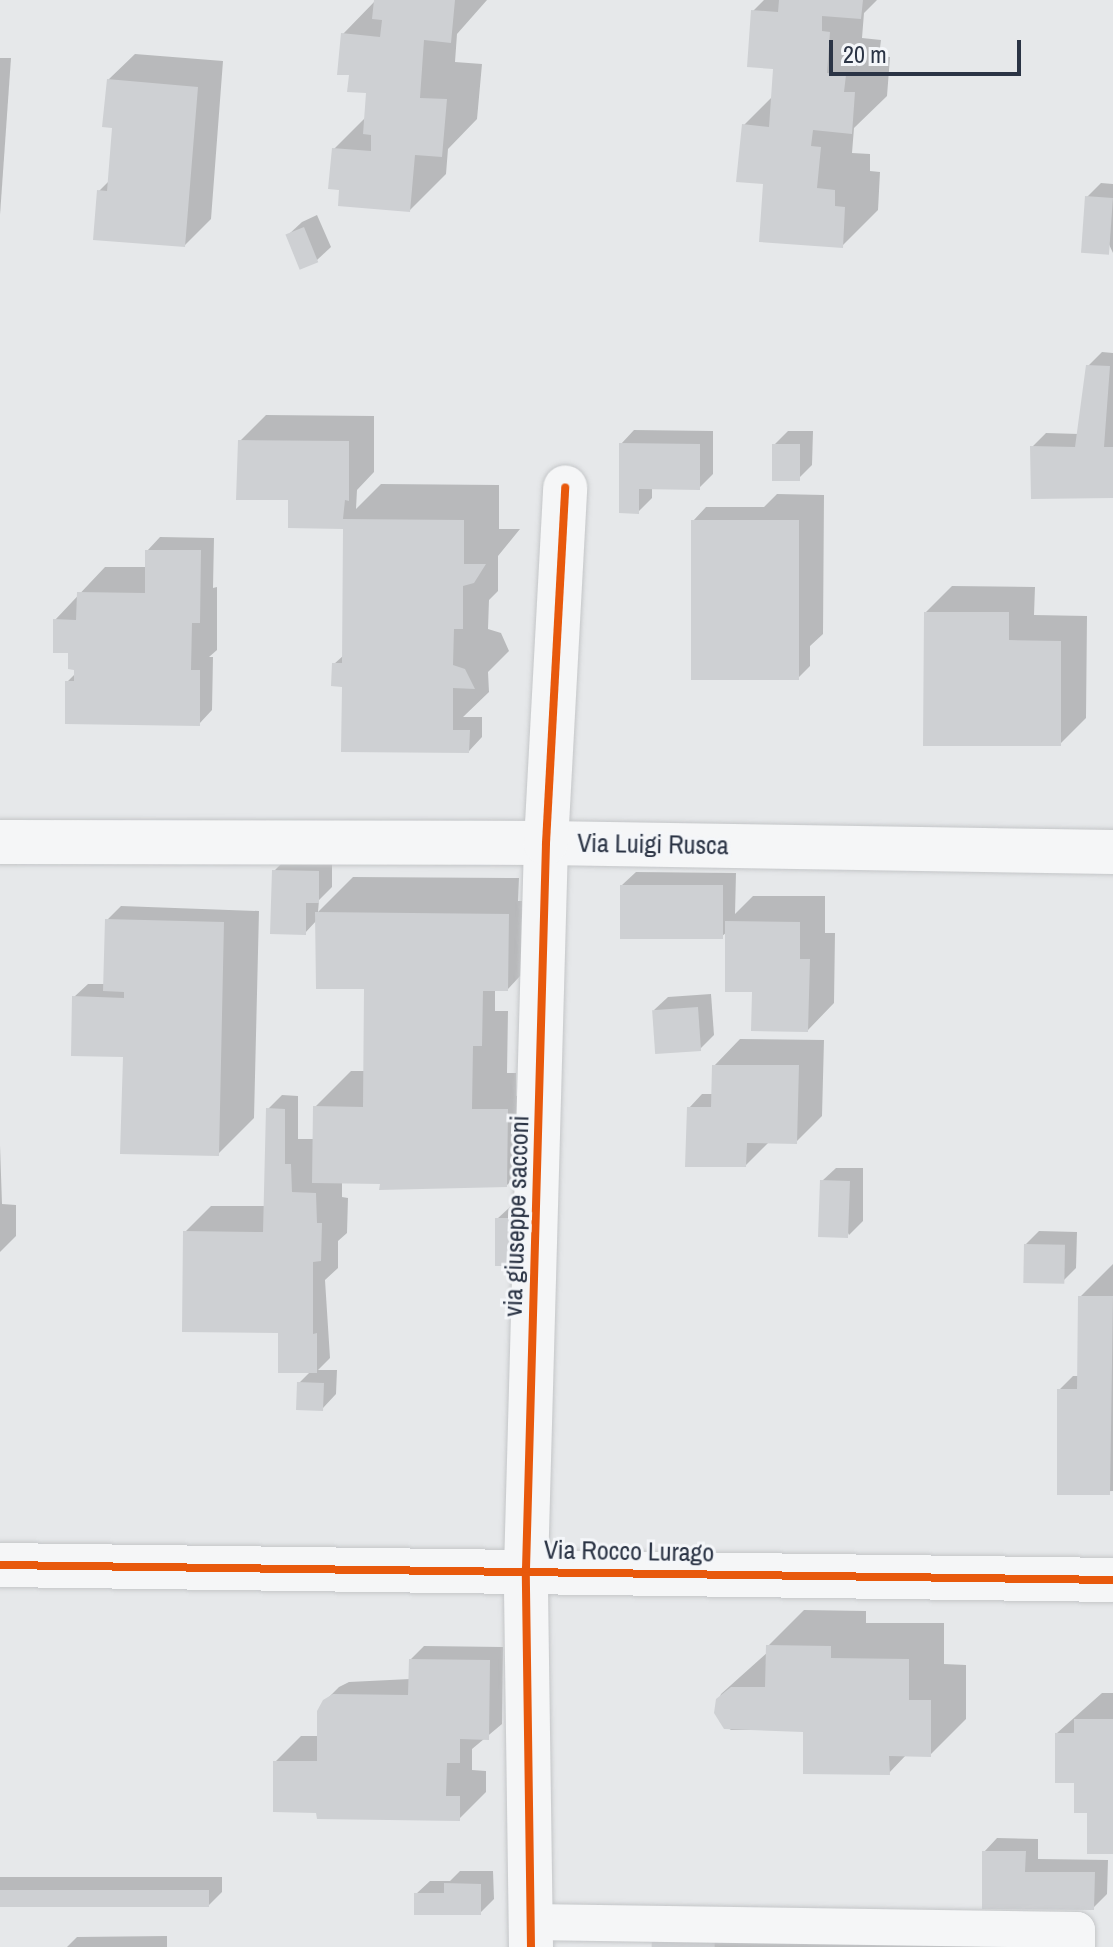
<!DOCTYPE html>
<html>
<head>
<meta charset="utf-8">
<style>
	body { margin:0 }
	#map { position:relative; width:1113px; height:1947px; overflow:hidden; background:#e6e8ea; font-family:"Archivo Narrow",sans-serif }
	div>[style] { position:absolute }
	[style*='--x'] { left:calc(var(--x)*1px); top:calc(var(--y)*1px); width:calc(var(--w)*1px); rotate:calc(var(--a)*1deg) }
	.shadow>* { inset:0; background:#0003 }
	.building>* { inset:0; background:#ced0d3; transform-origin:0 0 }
	.roads { filter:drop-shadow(0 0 2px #c4c6c8) drop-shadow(0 0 2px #c4c6c8) }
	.lane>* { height:36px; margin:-18px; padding:0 18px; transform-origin:18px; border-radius:18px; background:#f5f6f7 }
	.street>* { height:44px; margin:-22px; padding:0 22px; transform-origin:22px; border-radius:22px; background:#f5f6f7 }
	.cycleway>* { height:8px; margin:-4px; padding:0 4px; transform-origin:4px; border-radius:4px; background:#e8590c }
	span { translate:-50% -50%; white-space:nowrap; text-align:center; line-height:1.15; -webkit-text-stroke:6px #f4f6f9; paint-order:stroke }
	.street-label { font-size:26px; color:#2b3445 }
	.scale { position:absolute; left:829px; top:40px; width:192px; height:36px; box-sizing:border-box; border:4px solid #2b3445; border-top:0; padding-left:10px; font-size:24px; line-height:28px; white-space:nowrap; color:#2b3445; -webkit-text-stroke:6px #f4f6f9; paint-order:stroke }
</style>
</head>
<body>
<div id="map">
	<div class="shadow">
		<i style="clip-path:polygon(376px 0,487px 0,457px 34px,455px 62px,482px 64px,477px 119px,448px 149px,446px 174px,410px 210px,341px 188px,334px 149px,366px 117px,368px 91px,351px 73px,343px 34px)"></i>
		<i style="clip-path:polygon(764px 0,877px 0,864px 13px,862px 38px,881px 40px,879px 56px,890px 57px,887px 96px,854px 128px,852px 153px,870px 154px,870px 171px,880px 172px,878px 210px,842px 246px,765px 182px,744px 125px,773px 96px,776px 67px,753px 11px)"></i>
		<i style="clip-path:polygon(135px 54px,223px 61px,211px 219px,185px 245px,99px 191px,110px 180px,114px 126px,108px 80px)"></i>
		<i style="clip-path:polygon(0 58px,11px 58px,0 215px)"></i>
		<i style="clip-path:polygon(1101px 183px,1113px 184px,1113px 253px,1087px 197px)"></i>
		<i style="clip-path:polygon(317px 215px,331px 247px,317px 260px,288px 235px,302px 222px)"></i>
		<i style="clip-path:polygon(1102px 352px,1113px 353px,1113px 496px,1032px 447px,1046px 433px,1079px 434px,1088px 366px)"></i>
		<i style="clip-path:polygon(266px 415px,374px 416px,374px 472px,357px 490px,356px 509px,381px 484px,499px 485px,499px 529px,520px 529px,498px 556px,498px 591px,489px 600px,488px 629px,501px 633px,509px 651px,488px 672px,489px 692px,463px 717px,482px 717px,482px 737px,469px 751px,344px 685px,334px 664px,344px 655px,345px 524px,290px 501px,240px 441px)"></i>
		<i style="clip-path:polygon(634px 430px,713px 431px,713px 474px,699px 488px,652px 487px,652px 498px,638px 512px,621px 444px)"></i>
		<i style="clip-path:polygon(788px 431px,813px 431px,812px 465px,798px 479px,774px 445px)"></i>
		<i style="clip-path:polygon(777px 494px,824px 495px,823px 634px,810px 646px,810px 666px,796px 680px,693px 521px,706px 507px,764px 507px)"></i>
		<i style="clip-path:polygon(160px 537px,214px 538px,213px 588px,217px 587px,217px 650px,209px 657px,213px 657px,212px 710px,199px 724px,67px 682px,76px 673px,55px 620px,105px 567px,147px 567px,147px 551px)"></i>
		<i style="clip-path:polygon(952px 586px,1035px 587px,1034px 615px,1087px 616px,1086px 718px,1060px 744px,926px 612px)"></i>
		<i style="clip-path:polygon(288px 857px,332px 858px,332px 887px,319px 900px,318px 912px,353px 877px,519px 878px,518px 901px,522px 901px,521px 975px,508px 989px,495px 989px,495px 1011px,508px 1011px,507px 1073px,516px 1073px,516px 1096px,521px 1096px,520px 1172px,507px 1185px,342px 1181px,342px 1197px,348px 1198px,347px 1233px,338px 1241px,338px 1268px,325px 1280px,330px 1358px,318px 1370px,337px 1370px,336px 1394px,323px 1408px,299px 1383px,311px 1371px,280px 1331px,185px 1232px,211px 1206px,266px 1206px,268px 1109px,282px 1095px,298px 1096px,298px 1139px,315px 1139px,315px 1107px,351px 1071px,366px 1071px,366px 987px,317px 920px,305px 933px,274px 871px)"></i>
		<i style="clip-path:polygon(636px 872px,736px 873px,735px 914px,753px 896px,825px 896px,825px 933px,835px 933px,834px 1003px,808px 1030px,754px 990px,727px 932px,721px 937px,622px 885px)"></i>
		<i style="clip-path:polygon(121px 906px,259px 911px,254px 1118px,218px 1154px,74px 997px,88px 984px,105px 984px,107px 920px)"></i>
		<i style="clip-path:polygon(711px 994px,714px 1035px,700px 1049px,654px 1010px,668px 997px)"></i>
		<i style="clip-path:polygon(740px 1039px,824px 1040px,822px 1116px,796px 1142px,769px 1142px,746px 1165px,689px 1108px,702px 1094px,714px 1094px,714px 1066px)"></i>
		<i style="clip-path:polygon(0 1145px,2px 1204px,16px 1205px,16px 1236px,0 1252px)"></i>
		<i style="clip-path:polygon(836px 1168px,863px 1168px,863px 1221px,849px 1235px,822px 1181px)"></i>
		<i style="clip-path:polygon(511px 1206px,541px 1206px,541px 1250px,497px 1219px)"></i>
		<i style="clip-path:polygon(1039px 1231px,1077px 1232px,1076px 1268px,1062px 1282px,1026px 1244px)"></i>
		<i style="clip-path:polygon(1113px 1264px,1113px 1491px,1059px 1493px,1059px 1390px,1073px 1376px,1081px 1376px,1080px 1297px)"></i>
		<i style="clip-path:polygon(804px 1610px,866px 1611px,866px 1623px,944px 1623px,944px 1664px,966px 1665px,966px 1719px,930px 1755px,907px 1754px,889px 1773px,805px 1730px,731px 1730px,720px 1722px,716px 1707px,721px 1694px,768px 1652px,768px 1646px)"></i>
		<i style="clip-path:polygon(424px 1646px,503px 1647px,502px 1724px,472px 1749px,472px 1770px,486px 1771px,486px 1792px,459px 1819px,318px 1811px,275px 1762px,301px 1736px,319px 1736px,325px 1701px,339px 1687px,349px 1682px,410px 1679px,410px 1660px)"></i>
		<i style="clip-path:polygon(1102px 1693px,1113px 1693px,1113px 1852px,1089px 1810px,1057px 1733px)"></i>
		<i style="clip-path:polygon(997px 1838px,1038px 1839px,1038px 1859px,1108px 1860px,1107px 1894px,1093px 1908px,984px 1852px)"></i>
		<i style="clip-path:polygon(460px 1871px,493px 1871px,494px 1899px,480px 1913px,416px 1894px,430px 1881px,450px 1881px)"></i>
		<i style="clip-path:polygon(0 1877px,222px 1877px,222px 1892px,209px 1905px,0 1905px)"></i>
		<i style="clip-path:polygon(668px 1915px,980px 1932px,980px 1947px,654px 1947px)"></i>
		<i style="clip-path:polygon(167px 1936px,167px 1947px,67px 1947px,77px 1937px)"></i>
	</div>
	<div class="building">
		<i style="clip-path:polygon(374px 0,455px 0,451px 43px,424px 40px,420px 98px,447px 99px,442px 157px,415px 155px,410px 212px,338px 206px,339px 190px,328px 189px,332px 148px,371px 151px,371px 135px,363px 134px,366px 93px,347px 92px,349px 75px,337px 75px,341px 33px,380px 37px,382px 20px,372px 19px)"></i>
		<i style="clip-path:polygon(779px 0,863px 0,861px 19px,822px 16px,822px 31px,830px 32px,827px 73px,846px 75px,844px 92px,855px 92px,852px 134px,813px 130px,811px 146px,821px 147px,817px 188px,835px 190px,835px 206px,845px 207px,843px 248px,759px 242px,763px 184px,736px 182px,742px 124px,769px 127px,773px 69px,747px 67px,751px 10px,778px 12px)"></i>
		<i style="clip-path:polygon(107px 79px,198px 87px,185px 247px,93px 240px,97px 190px,107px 191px,112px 128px,102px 127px)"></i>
		<i style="left:1085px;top:196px;width:28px;height:57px;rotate:4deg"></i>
		<i style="left:304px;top:227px;width:38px;height:20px;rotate:68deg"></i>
		<i style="clip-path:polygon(1086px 365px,1110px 366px,1104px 447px,1113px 447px,1113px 498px,1031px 499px,1030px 446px,1075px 447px)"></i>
		<i style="clip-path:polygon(238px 440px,349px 441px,349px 501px,345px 500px,343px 519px,464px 520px,464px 564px,486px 564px,474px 583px,463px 586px,463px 629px,454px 629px,453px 665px,465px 669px,475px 689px,453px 688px,453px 730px,470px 730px,469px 753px,341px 752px,342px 687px,331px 686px,332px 663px,342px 663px,343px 529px,288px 528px,288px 500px,236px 500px)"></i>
		<i style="clip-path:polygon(619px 443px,700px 444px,700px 490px,639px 489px,639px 514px,619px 513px)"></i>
		<i style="left:772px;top:444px;width:28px;height:37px"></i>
		<i style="left:691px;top:520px;width:108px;height:160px"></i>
		<i style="clip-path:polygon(145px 550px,201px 550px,200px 623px,192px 623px,191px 670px,200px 670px,200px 726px,65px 724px,65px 681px,74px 681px,74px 670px,68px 669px,68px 653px,53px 653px,53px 619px,76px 620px,77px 592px,145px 593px)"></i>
		<i style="clip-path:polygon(924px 612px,1009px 612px,1009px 640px,1061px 641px,1061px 746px,923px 746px)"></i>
		<i style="clip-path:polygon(272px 870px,319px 871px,319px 903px,306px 903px,306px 935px,270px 934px)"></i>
		<i style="left:620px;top:885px;width:103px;height:54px"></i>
		<i style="clip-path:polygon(315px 912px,509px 914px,508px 991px,483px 991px,482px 1046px,473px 1046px,472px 1109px,508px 1109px,507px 1187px,379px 1190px,380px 1184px,312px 1183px,313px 1106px,363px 1107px,364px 989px,316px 989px)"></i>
		<i style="clip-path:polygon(105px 919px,224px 922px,219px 1156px,120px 1154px,123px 1057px,71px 1056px,72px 996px,124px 998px,124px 992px,103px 991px)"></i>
		<i style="clip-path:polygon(725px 921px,800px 922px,800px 959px,810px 959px,808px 1032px,751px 1031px,752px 992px,725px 992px)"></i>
		<i style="left:698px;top:1007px;width:44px;height:46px;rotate:86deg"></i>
		<i style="clip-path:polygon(712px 1065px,799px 1065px,797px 1144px,747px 1143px,746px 1167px,685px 1167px,687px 1107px,711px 1107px)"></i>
		<i style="clip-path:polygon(266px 1108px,285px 1109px,285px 1164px,291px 1164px,292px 1192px,316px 1193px,317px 1223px,322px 1223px,321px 1261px,313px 1262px,313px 1334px,317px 1333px,317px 1373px,278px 1373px,278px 1333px,182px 1332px,183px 1231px,263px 1232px)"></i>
		<i style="left:820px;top:1180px;width:30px;height:57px;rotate:2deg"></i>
		<i style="left:528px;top:1218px;width:48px;height:33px;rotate:90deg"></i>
		<i style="left:1024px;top:1244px;width:41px;height:39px;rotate:1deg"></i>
		<i style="clip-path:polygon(1078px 1296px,1113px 1296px,1110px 1495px,1057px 1495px,1057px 1389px,1077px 1389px)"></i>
		<i style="left:297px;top:1382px;width:27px;height:28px;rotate:2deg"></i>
		<i style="clip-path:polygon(766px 1645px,831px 1646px,831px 1658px,909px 1659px,909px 1700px,931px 1700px,931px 1757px,889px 1756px,890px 1775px,803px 1774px,803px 1732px,724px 1729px,714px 1713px,716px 1699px,731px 1687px,765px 1687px)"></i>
		<i style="clip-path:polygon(409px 1659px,490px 1660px,489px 1740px,460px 1739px,460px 1763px,447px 1763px,446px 1796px,460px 1796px,460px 1821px,317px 1819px,316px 1813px,273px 1812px,273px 1761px,317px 1761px,317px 1711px,323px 1700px,333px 1694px,408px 1695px)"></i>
		<i style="clip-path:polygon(1074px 1719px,1113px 1719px,1113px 1854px,1087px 1854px,1087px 1813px,1074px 1813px,1074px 1783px,1055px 1783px,1055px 1733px,1074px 1733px)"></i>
		<i style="clip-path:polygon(982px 1851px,1026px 1851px,1025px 1872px,1095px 1872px,1094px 1910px,982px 1909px)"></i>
		<i style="clip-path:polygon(444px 1883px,481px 1884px,481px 1915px,414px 1915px,414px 1893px,444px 1893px)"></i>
		<i style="left:0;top:1890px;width:209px;height:17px"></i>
		<i style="left:652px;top:1927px;width:63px;height:20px;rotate:1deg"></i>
	</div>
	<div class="roads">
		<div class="lane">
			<i style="--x:531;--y:1922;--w:546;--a:0.84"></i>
			<i style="--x:1077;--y:1930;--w:17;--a:90"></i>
		</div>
		<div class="street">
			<i style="--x:0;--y:842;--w:546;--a:0.1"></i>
			<i style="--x:546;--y:843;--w:567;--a:0.91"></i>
			<i style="--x:0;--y:1565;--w:1113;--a:0.77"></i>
			<i style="--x:531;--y:1947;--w:378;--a:-90.8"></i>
			<i style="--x:526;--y:1569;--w:726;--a:-88.42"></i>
			<i style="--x:546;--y:843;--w:356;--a:-86.9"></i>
		</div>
	</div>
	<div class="cycleway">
		<i style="--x:0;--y:1565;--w:1113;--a:0.77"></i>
		<i style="--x:531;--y:1947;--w:378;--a:-90.8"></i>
		<i style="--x:526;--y:1569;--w:726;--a:-88.42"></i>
		<i style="--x:546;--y:843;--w:356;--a:-86.9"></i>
	</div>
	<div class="street-label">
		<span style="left:653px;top:844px;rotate:1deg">Via Luigi Rusca</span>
		<span style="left:516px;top:1216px;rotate:-88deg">via giuseppe sacconi</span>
		<span style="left:629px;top:1551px;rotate:1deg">Via Rocco Lurago</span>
	</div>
	<div class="scale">20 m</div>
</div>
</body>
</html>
